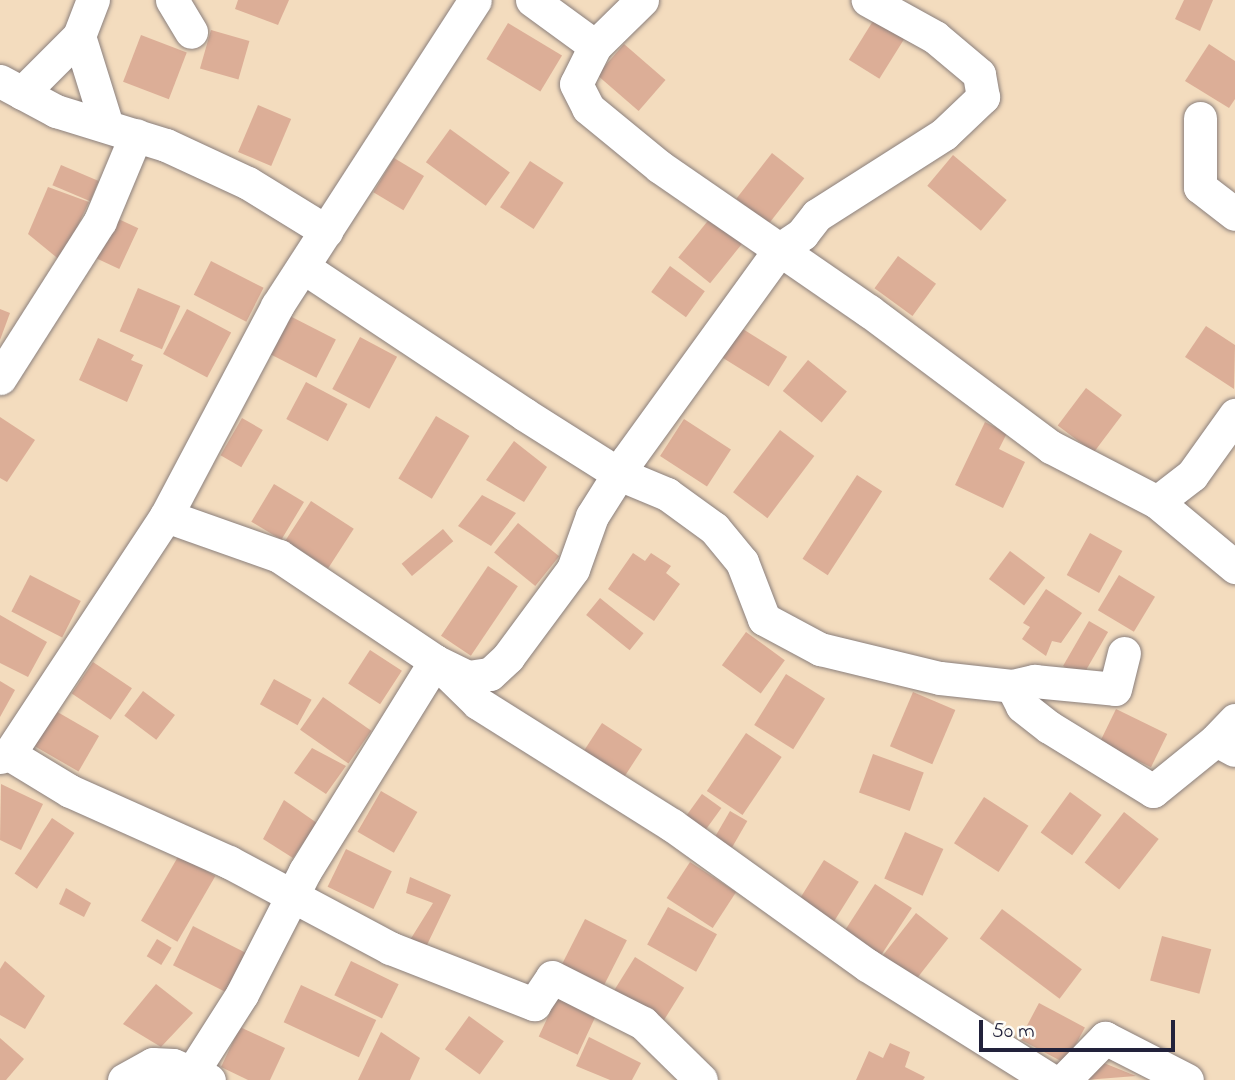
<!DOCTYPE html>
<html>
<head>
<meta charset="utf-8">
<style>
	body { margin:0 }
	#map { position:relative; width:1235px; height:1080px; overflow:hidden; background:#f3dcbe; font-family:"Indie Flower",sans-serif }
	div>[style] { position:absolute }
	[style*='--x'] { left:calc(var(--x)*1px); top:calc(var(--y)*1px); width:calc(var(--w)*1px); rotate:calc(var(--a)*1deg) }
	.building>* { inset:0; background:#dcae97; transform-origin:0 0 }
	.roads { filter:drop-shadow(0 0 2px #8a7f7c) drop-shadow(0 0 2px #8a7f7c) }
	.minor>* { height:33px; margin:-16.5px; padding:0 16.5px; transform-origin:16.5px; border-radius:16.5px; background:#fff }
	span { translate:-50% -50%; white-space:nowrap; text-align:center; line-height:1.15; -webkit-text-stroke:6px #fdfcf7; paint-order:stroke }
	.scale { position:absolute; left:979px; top:1020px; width:196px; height:32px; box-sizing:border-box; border:4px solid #22223b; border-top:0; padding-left:9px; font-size:21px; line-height:24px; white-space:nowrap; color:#22223b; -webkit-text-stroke:5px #fdfcf7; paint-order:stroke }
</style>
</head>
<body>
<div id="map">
	<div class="building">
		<i style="clip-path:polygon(238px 0,289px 0,278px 25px,235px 9px)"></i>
		<i style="clip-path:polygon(1184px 0,1213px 0,1200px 31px,1175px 19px)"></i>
		<i style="left:878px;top:13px;width:36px;height:55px;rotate:32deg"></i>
		<i style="left:508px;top:23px;width:63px;height:42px;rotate:31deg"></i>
		<i style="left:211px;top:30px;width:40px;height:40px;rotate:16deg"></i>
		<i style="left:141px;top:35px;width:49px;height:50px;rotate:21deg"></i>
		<i style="left:624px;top:44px;width:55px;height:41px;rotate:41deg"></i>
		<i style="clip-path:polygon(1209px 44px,1235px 61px,1235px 99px,1229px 108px,1185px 81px)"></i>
		<i style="left:258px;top:105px;width:36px;height:51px;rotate:23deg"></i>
		<i style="left:450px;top:129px;width:74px;height:41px;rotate:36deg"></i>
		<i style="left:772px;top:153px;width:41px;height:58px;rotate:38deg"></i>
		<i style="left:953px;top:155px;width:70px;height:40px;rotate:40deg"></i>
		<i style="left:394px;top:158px;width:35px;height:40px;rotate:31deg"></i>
		<i style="left:530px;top:161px;width:40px;height:55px;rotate:33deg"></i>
		<i style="left:61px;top:165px;width:41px;height:22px;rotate:23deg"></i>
		<i style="clip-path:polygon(48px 187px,89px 202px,61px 261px,28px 234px)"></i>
		<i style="left:112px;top:216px;width:29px;height:45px;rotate:25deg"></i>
		<i style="left:711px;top:217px;width:41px;height:52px;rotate:39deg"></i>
		<i style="left:898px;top:256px;width:47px;height:40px;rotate:36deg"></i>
		<i style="left:211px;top:261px;width:59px;height:38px;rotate:27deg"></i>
		<i style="left:670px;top:266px;width:43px;height:32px;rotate:36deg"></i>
		<i style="left:138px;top:288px;width:46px;height:47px;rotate:23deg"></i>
		<i style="clip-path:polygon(0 309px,10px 313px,0 340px)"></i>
		<i style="left:187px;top:309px;width:50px;height:51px;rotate:28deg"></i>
		<i style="left:286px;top:314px;width:56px;height:43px;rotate:27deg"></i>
		<i style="left:738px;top:326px;width:58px;height:35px;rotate:32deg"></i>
		<i style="clip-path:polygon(1206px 326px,1235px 345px,1234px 389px,1185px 357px)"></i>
		<i style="left:360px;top:337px;width:42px;height:59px;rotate:28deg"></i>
		<i style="clip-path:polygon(98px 338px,134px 355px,131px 360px,143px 365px,127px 402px,79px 380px)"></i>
		<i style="left:808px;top:360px;width:50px;height:40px;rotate:39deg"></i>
		<i style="left:306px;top:382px;width:47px;height:42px;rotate:28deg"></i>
		<i style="left:1086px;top:388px;width:45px;height:47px;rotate:37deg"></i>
		<i style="left:436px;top:416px;width:39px;height:73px;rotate:31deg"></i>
		<i style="clip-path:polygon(0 417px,35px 440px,7px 482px,0 478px)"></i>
		<i style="left:242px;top:418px;width:24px;height:43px;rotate:30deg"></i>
		<i style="left:684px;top:419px;width:56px;height:44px;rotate:33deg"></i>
		<i style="clip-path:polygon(985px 422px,1007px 433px,999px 449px,1025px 462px,1003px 508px,955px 485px)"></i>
		<i style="left:780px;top:430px;width:43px;height:78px;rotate:37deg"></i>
		<i style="clip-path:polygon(514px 441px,547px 467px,524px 502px,486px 480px)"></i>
		<i style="left:857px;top:475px;width:30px;height:100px;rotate:33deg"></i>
		<i style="left:274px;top:484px;width:35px;height:44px;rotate:31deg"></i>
		<i style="clip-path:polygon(482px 495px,516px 513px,491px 546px,458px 526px)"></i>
		<i style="left:311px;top:501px;width:51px;height:47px;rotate:33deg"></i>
		<i style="left:518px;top:523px;width:53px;height:38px;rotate:39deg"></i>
		<i style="left:443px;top:529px;width:16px;height:54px;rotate:50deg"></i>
		<i style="left:1090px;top:533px;width:37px;height:48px;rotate:29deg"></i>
		<i style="left:1010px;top:551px;width:44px;height:35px;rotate:37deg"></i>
		<i style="clip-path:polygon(633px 553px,645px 561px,651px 553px,671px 566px,666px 573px,680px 584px,654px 621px,608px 589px)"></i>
		<i style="left:488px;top:566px;width:36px;height:84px;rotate:34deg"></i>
		<i style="left:30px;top:575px;width:57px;height:41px;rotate:27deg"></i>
		<i style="left:1119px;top:575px;width:42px;height:41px;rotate:31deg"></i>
		<i style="clip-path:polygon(1046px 589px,1082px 613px,1061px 643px,1052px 641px,1046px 656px,1022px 639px,1030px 627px,1023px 623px)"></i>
		<i style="left:600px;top:598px;width:56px;height:22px;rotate:39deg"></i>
		<i style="clip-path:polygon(0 615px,47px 642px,28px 677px,0 663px)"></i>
		<i style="left:1089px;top:621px;width:22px;height:52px;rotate:30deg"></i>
		<i style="left:746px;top:632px;width:48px;height:41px;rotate:36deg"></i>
		<i style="left:370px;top:650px;width:38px;height:40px;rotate:33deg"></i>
		<i style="left:93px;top:662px;width:47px;height:38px;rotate:34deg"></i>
		<i style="left:786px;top:674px;width:46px;height:60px;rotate:32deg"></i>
		<i style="left:274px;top:679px;width:43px;height:29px;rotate:29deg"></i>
		<i style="clip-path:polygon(0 681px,15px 690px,0 717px)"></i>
		<i style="left:143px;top:691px;width:40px;height:31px;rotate:37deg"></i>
		<i style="left:913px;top:692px;width:46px;height:59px;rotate:23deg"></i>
		<i style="left:323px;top:697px;width:59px;height:40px;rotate:35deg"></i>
		<i style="left:1116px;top:709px;width:57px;height:37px;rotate:26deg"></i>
		<i style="left:54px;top:710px;width:52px;height:41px;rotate:30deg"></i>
		<i style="left:602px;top:723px;width:48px;height:37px;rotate:33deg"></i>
		<i style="left:746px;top:733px;width:43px;height:70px;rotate:34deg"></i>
		<i style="clip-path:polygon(312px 748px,346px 766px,326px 794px,294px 773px)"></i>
		<i style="left:873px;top:754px;width:54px;height:41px;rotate:20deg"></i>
		<i style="clip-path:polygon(1px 784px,43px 804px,21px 850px,0 840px)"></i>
		<i style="left:381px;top:791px;width:42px;height:47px;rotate:30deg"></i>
		<i style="left:1070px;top:792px;width:39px;height:50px;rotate:36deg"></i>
		<i style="left:702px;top:794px;width:24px;height:32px;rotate:36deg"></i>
		<i style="left:984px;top:797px;width:53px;height:55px;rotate:33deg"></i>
		<i style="clip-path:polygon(284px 800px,317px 823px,293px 858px,263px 839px)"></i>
		<i style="left:730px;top:811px;width:20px;height:31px;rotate:30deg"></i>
		<i style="left:1124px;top:812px;width:44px;height:64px;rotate:38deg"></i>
		<i style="left:52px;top:818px;width:27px;height:67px;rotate:34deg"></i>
		<i style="left:905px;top:832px;width:42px;height:51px;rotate:24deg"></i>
		<i style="left:346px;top:849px;width:51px;height:42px;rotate:26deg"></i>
		<i style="left:179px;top:855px;width:42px;height:76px;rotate:30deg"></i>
		<i style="left:824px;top:860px;width:41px;height:56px;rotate:32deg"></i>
		<i style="left:690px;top:862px;width:55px;height:43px;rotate:33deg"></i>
		<i style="clip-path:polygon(410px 877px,451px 895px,426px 947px,410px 940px,433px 903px,406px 893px)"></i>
		<i style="left:875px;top:884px;width:44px;height:61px;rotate:33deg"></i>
		<i style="clip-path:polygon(66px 888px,91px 903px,84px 917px,59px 904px)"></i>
		<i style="left:668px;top:907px;width:56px;height:43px;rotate:29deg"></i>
		<i style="left:1002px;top:909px;width:100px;height:37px;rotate:37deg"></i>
		<i style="left:916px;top:913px;width:41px;height:54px;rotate:38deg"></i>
		<i style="left:585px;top:919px;width:47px;height:58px;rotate:27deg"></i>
		<i style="left:193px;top:926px;width:59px;height:44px;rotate:27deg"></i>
		<i style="left:1162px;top:936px;width:51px;height:46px;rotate:15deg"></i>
		<i style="left:157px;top:939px;width:17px;height:20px;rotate:31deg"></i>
		<i style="left:635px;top:957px;width:58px;height:43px;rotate:32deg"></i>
		<i style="clip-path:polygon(5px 961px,45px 996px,25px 1029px,0 1015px,0 969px)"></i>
		<i style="left:351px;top:961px;width:53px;height:38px;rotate:26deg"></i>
		<i style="clip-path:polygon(156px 984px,193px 1013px,161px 1047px,123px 1024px)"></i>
		<i style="left:301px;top:985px;width:83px;height:41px;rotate:25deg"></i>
		<i style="left:559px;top:993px;width:43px;height:48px;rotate:25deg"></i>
		<i style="left:1039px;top:1003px;width:52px;height:41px;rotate:28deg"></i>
		<i style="left:469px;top:1016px;width:43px;height:41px;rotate:36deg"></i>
		<i style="clip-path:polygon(240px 1027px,285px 1048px,270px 1080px,248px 1080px,221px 1067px)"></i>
		<i style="clip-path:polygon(381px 1032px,420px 1058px,410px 1080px,358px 1080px)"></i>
		<i style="clip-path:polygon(589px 1037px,641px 1063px,632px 1080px,610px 1080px,576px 1066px)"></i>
		<i style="clip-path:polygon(0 1038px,24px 1059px,6px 1080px,0 1080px)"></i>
		<i style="clip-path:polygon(890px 1043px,910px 1052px,905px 1067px,925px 1077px,923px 1080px,856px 1080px,869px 1051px,883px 1058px)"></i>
		<i style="clip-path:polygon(1094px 1059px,1136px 1076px,1085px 1080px)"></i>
	</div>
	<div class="roads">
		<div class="minor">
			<i style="--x:172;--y:0;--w:37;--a:59"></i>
			<i style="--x:532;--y:0;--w:78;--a:36.1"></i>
			<i style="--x:642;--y:0;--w:66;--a:135.6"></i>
			<i style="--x:595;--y:46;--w:42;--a:116.6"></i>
			<i style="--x:576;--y:84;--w:27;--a:63"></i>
			<i style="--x:588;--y:108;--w:93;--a:39.3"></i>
			<i style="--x:660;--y:167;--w:254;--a:34.6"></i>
			<i style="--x:869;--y:311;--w:227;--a:36.8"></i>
			<i style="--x:1051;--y:447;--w:119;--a:27.4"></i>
			<i style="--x:1157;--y:502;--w:102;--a:39.8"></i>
			<i style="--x:79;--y:36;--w:39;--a:-69"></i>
			<i style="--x:0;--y:81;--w:64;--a:28.2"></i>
			<i style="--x:56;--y:111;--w:115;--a:17.2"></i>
			<i style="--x:166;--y:145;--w:90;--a:24.9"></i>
			<i style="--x:248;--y:183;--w:92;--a:31.6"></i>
			<i style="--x:22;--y:93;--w:81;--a:-45"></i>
			<i style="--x:79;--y:36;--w:94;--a:72.7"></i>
			<i style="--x:1200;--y:118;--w:69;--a:90"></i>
			<i style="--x:1200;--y:187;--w:44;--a:37.6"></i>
			<i style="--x:303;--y:267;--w:265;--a:33.6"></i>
			<i style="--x:524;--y:414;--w:112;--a:32.3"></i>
			<i style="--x:619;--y:474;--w:52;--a:22.6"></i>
			<i style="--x:667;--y:494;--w:58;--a:35.9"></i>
			<i style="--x:714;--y:528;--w:44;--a:50.5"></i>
			<i style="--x:742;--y:562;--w:61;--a:68.9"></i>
			<i style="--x:764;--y:619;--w:64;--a:28.2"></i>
			<i style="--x:820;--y:649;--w:123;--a:13.6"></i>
			<i style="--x:940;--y:678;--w:72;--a:6.3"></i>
			<i style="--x:1012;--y:686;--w:22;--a:63"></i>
			<i style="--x:1022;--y:706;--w:34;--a:38"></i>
			<i style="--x:1049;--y:727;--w:122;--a:31.6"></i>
			<i style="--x:1153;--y:791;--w:81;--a:-39"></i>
			<i style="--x:0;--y:378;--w:186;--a:-57.5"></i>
			<i style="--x:100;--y:221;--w:93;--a:-67.3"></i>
			<i style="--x:1157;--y:502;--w:44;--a:-37.6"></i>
			<i style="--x:1192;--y:475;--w:74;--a:-54.4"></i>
			<i style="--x:166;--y:516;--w:120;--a:19.5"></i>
			<i style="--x:279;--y:556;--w:188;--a:33.9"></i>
			<i style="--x:435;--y:661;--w:60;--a:44.3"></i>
			<i style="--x:478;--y:703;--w:229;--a:32.2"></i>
			<i style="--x:672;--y:825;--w:240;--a:35.7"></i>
			<i style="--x:867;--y:965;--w:216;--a:32.1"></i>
			<i style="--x:1012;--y:686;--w:23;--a:-13"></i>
			<i style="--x:1034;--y:681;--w:81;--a:5.6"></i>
			<i style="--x:1115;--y:689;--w:37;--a:-76"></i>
			<i style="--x:1235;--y:720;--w:28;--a:134"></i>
			<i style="--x:1216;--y:740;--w:21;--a:28"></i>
			<i style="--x:9;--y:754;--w:285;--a:-56.6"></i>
			<i style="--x:166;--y:516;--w:238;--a:-62.1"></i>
			<i style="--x:277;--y:306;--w:364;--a:-57.1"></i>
			<i style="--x:0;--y:757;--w:9;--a:-18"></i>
			<i style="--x:9;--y:754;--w:71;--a:31.2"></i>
			<i style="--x:70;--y:791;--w:174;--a:24.1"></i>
			<i style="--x:229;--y:862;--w:183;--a:28.1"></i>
			<i style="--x:390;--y:948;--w:155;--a:21.3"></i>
			<i style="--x:534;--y:1004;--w:32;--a:-56"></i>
			<i style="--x:552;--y:977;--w:102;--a:26.8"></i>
			<i style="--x:643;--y:1023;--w:81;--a:44.5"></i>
			<i style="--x:193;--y:1071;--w:91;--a:-57.5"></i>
			<i style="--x:242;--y:994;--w:138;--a:-62.9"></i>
			<i style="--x:305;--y:871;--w:247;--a:-58.2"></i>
			<i style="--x:435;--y:661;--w:37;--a:26"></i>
			<i style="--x:468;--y:677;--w:22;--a:-8"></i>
			<i style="--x:490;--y:674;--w:25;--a:-43"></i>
			<i style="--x:508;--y:657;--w:109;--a:-53.5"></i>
			<i style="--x:573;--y:569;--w:56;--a:-70.3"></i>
			<i style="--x:592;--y:516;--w:67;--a:-57.7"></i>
			<i style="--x:628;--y:459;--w:259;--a:-54.1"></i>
			<i style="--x:780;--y:249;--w:27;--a:-34"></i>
			<i style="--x:802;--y:234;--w:24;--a:-52"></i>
			<i style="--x:817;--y:215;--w:151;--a:-32.5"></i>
			<i style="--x:944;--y:134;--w:54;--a:-43.5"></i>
			<i style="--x:983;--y:97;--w:23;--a:-100"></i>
			<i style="--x:979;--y:74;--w:57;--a:-139.9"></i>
			<i style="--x:935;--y:37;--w:77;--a:-151.1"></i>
			<i style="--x:124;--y:1080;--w:33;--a:-29"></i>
			<i style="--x:153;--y:1064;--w:20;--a:3"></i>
			<i style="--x:173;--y:1065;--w:39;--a:23"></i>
			<i style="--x:1064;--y:1080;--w:59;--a:-45.7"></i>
			<i style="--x:1105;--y:1038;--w:92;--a:27.1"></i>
		</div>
	</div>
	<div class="scale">50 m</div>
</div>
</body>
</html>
